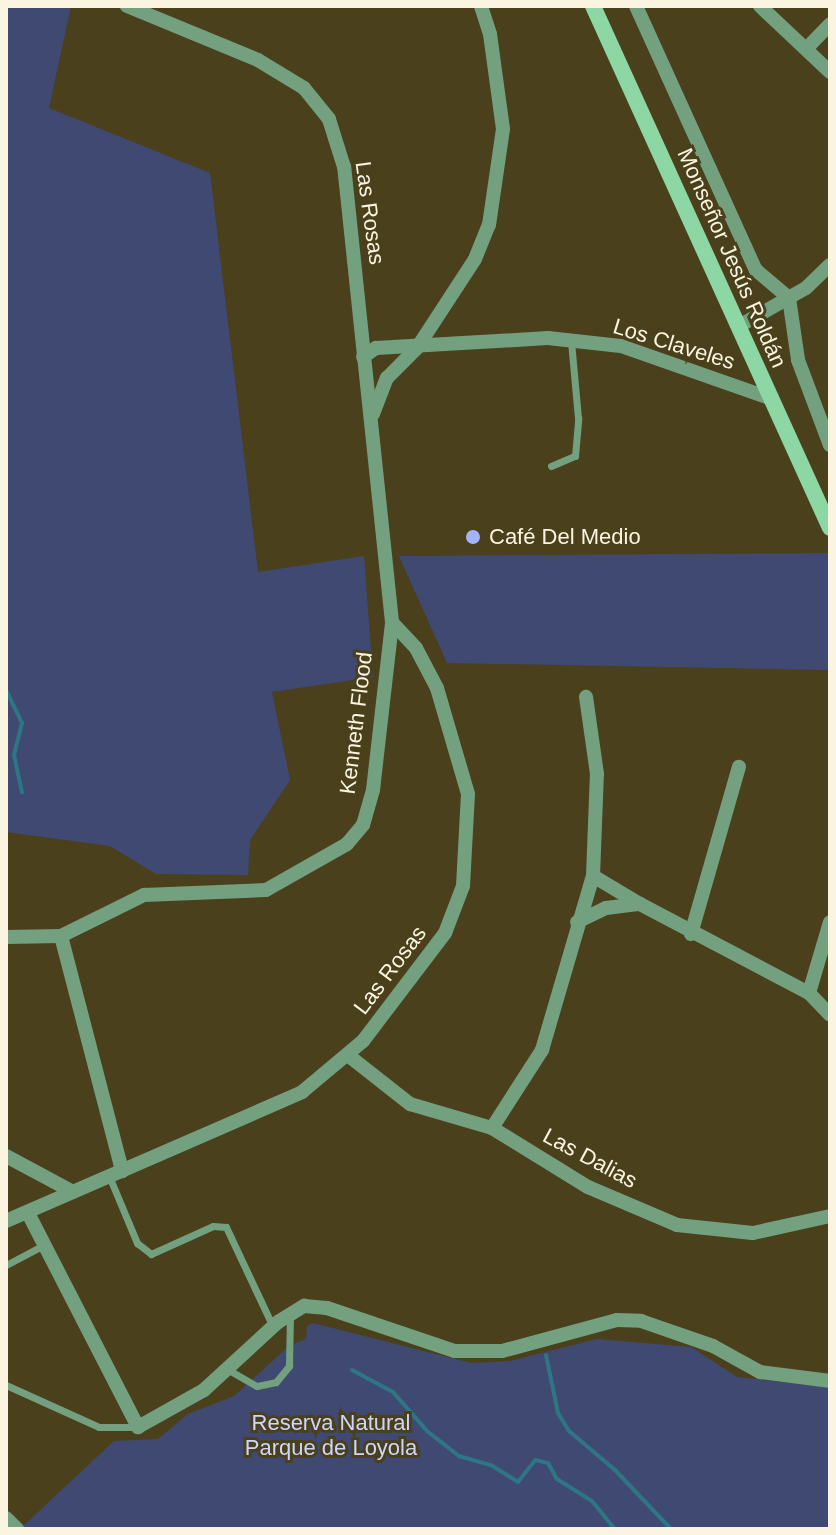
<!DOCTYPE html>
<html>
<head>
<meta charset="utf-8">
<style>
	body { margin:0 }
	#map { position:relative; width:836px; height:1535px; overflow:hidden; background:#4a401c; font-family:Arial,sans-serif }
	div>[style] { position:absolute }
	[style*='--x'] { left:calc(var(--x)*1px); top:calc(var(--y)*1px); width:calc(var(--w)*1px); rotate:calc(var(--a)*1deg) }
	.green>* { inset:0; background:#404971 }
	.stream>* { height:4px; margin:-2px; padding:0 2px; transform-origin:2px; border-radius:2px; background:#2c7685 }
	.lane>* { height:7px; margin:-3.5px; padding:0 3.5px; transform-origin:3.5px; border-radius:3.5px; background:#73a180 }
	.street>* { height:14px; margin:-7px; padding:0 7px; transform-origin:7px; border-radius:7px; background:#73a180 }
	.secondary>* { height:16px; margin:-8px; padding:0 8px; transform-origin:8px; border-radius:8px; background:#8cd7a3 }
	.dots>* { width:22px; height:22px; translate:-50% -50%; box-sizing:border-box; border:4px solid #4a401c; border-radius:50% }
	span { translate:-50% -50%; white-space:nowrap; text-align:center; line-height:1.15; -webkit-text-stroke:6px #4a401c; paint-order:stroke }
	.street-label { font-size:22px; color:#faf4e0 }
	.poi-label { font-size:22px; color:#faf4e0 }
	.left { translate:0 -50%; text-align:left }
	.park-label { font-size:22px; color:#cdd6fa }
	.frame { position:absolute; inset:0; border:8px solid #faf4e0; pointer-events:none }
</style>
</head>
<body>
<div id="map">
	<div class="green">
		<i style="clip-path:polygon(6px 6px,71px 6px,49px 108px,210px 173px,258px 572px,364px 556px,373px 677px,272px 692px,290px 780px,250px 840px,248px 875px,156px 874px,110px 846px,6px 832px)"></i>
		<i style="clip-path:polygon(830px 553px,830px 670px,447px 663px,399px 556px)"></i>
		<i style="clip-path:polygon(313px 1323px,471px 1363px,510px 1361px,597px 1339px,691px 1347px,737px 1377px,830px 1387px,830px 1529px,22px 1527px,114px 1441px,158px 1439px,188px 1414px,234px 1396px,289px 1346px,306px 1339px,307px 1326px)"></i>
	</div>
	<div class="stream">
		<i style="--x:6;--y:690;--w:37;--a:64"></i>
		<i style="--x:22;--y:723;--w:33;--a:104"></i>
		<i style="--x:14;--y:755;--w:38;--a:78"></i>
		<i style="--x:546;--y:1355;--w:59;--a:78.3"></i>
		<i style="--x:558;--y:1413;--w:21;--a:59"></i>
		<i style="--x:569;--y:1431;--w:60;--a:40.3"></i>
		<i style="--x:615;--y:1470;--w:81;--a:46.5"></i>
		<i style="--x:352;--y:1370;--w:47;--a:28.2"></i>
		<i style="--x:393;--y:1392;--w:52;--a:48.9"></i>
		<i style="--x:427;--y:1431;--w:41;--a:38"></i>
		<i style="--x:459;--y:1456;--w:33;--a:16"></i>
		<i style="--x:491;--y:1465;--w:32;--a:32"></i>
		<i style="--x:518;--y:1482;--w:28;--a:-52"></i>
		<i style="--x:535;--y:1460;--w:13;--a:13"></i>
		<i style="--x:548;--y:1463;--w:18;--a:61"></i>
		<i style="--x:557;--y:1479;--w:41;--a:32.2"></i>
		<i style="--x:592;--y:1501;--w:36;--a:51"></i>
	</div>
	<div class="lane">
		<i style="--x:551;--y:466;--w:26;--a:-23"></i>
		<i style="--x:575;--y:456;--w:38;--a:-85"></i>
		<i style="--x:578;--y:418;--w:77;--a:-95.2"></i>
		<i style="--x:109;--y:1176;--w:73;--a:67.3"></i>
		<i style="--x:137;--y:1243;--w:18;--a:38"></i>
		<i style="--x:151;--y:1254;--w:68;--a:-24.3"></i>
		<i style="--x:213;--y:1226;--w:13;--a:4"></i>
		<i style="--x:226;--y:1227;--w:110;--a:64.8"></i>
		<i style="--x:6;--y:1265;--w:43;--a:-27.8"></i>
		<i style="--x:227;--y:1369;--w:34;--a:30"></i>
		<i style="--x:257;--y:1386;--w:19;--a:-12"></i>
		<i style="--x:276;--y:1382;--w:21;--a:-51"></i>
		<i style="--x:289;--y:1366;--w:51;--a:-88.9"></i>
		<i style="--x:6;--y:1385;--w:102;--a:24.3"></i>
		<i style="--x:99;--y:1427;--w:39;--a:0"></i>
	</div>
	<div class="street">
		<i style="--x:636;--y:6;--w:290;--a:65.6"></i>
		<i style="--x:756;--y:270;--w:43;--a:40.3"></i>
		<i style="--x:789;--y:298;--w:63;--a:81.7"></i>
		<i style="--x:798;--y:360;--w:91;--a:69.4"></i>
		<i style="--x:760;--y:6;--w:96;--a:43.3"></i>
		<i style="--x:807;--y:48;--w:33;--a:-46"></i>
		<i style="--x:739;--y:326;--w:77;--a:-29.6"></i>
		<i style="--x:806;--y:288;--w:33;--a:-44"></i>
		<i style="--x:363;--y:357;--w:16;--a:-35"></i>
		<i style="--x:376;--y:348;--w:172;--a:-3.3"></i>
		<i style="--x:548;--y:338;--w:73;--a:6.3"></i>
		<i style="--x:621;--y:346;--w:160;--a:19.3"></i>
		<i style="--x:373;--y:414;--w:39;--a:-69"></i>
		<i style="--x:387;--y:378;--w:42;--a:-45"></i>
		<i style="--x:417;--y:348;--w:106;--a:-56.9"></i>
		<i style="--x:475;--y:259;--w:37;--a:-68"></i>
		<i style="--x:489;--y:225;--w:97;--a:-81.7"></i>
		<i style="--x:503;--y:129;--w:96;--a:-97.8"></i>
		<i style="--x:490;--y:34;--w:29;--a:-108"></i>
		<i style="--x:593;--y:876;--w:55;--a:30.8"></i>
		<i style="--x:577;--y:922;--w:32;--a:-26"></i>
		<i style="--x:606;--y:908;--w:34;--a:-7"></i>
		<i style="--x:640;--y:904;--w:191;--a:27.8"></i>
		<i style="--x:809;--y:993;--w:30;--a:46"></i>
		<i style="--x:691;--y:934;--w:174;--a:-74"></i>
		<i style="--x:61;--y:936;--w:243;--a:75.4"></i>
		<i style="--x:6;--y:937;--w:55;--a:-1"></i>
		<i style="--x:61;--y:936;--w:93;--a:-26.3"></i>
		<i style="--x:144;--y:895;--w:122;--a:-2.3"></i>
		<i style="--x:266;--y:890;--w:93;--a:-29.6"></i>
		<i style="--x:347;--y:844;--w:25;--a:-50"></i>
		<i style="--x:363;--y:825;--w:36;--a:-74"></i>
		<i style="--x:373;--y:790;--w:169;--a:-83.5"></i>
		<i style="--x:392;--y:622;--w:458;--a:-96"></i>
		<i style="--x:344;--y:167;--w:50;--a:-107.4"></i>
		<i style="--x:329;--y:119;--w:40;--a:-129"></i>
		<i style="--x:304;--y:88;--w:54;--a:-148.7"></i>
		<i style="--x:258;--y:60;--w:142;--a:-157.6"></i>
		<i style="--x:809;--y:993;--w:74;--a:-73.5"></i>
		<i style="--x:349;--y:1056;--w:78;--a:38.2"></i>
		<i style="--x:410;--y:1104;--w:85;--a:16.3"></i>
		<i style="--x:492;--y:1128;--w:113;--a:31.6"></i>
		<i style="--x:588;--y:1187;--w:97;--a:23.1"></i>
		<i style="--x:677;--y:1225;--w:76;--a:6"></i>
		<i style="--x:753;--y:1233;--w:79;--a:-12.4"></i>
		<i style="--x:492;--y:1128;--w:93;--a:-57.3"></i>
		<i style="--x:542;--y:1050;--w:181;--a:-73.7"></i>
		<i style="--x:593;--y:876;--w:102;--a:-87.8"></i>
		<i style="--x:597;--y:774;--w:78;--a:-98.1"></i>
		<i style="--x:6;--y:1156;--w:76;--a:28.2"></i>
		<i style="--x:28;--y:1213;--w:241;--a:62.8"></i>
		<i style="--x:138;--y:1427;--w:76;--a:-29.3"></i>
		<i style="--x:204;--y:1390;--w:100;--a:-42.6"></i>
		<i style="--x:278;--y:1322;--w:31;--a:-32"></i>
		<i style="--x:304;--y:1306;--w:23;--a:5"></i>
		<i style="--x:327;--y:1308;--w:135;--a:18.6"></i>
		<i style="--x:455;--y:1351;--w:47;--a:0"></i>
		<i style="--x:502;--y:1351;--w:119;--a:-15.1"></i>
		<i style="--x:617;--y:1320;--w:24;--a:2"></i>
		<i style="--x:641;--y:1321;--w:76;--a:19.1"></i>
		<i style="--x:713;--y:1346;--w:54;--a:29"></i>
		<i style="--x:760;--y:1372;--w:71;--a:7.3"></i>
		<i style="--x:6;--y:1221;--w:323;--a:-23.5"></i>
		<i style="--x:302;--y:1092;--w:80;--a:-39.9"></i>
		<i style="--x:363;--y:1041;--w:136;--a:-52.8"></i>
		<i style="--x:445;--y:933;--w:50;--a:-69"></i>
		<i style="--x:463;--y:886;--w:92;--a:-86.9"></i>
		<i style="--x:468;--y:794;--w:110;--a:-106.3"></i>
		<i style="--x:437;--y:688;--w:45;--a:-117.7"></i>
		<i style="--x:416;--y:648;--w:35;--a:-133"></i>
		<i style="--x:6;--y:1518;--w:16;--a:45"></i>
	</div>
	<div class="secondary">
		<i style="--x:593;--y:6;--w:573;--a:65.58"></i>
	</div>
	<div class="dots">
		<i style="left:473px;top:537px;background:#a1b3fd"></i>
	</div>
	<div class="street-label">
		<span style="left:370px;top:213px;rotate:82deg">Las Rosas</span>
		<span style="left:732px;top:258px;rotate:66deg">Monseñor Jesús Roldán</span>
		<span style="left:674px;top:344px;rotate:17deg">Los Claveles</span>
		<span style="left:356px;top:723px;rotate:-83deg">Kenneth Flood</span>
		<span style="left:390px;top:970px;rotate:-53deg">Las Rosas</span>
		<span style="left:590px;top:1158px;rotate:28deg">Las Dalias</span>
	</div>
	<div class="poi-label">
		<span class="left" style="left:489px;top:537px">Café Del Medio</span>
	</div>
	<div class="park-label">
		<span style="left:331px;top:1435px">Reserva Natural<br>Parque de Loyola</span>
	</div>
	<div class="frame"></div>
</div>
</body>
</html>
